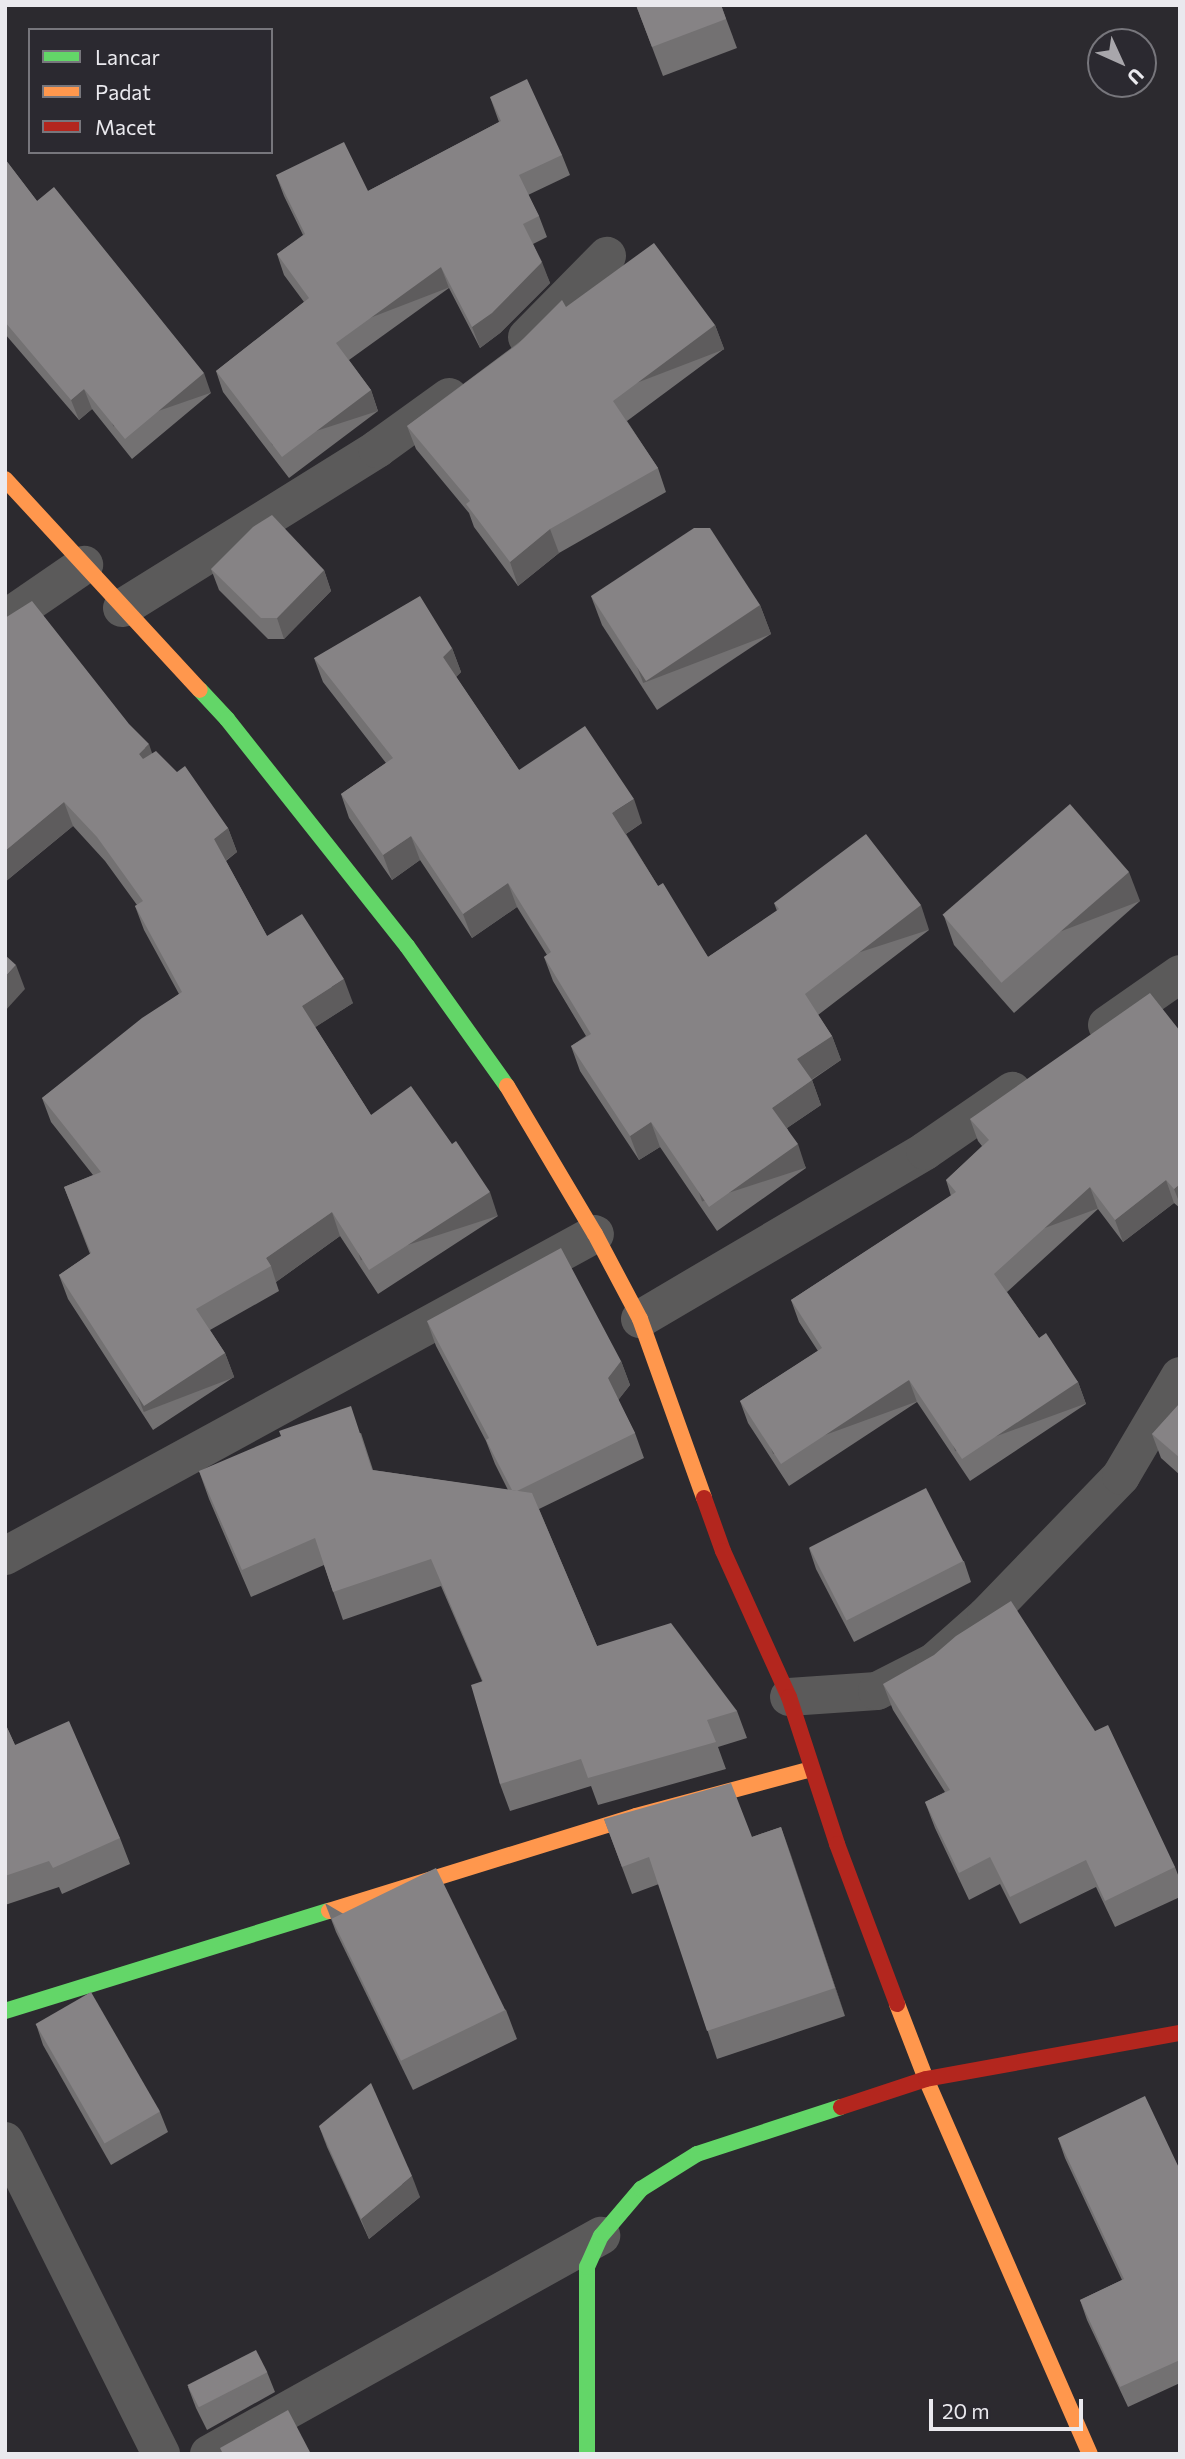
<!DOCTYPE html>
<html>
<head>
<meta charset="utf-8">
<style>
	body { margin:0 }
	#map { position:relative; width:1185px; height:2459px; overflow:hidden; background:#2c2a2f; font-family:Commissioner,sans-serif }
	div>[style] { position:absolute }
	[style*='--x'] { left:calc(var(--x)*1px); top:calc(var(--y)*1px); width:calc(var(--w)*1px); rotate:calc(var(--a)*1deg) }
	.street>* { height:38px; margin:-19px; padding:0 19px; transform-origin:19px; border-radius:19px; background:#5b5a5a }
	.fast>* { height:16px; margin:-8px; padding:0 8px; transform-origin:8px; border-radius:8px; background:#63d668 }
	.slow>* { height:16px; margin:-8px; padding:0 8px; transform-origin:8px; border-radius:8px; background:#ff974d }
	.jam>* { height:16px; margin:-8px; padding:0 8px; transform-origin:8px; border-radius:8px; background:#b3261e }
	.wall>* { inset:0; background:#737172 }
	.shaded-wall>* { inset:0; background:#5e5c5d; transform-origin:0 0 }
	.building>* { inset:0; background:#868385; transform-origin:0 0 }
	span { translate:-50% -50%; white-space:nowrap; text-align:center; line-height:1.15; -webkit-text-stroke:7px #2b2930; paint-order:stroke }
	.frame { position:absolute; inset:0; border:7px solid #eae9ee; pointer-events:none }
	.legend { position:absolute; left:28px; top:28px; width:245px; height:126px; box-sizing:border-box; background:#2b2930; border:2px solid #77767c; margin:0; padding:9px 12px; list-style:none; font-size:21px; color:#eae9ee }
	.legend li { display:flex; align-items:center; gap:14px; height:35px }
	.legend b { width:35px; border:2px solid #77767c }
	.north { position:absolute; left:1087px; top:28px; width:70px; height:70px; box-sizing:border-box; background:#2b2930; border:2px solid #77767c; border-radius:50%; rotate:135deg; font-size:19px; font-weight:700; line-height:28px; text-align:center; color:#eae9ee }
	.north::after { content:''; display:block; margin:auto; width:24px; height:32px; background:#a8a6ab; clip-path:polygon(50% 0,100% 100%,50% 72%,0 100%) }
	.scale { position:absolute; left:929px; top:2399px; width:154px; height:32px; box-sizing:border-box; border:4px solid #eae9ee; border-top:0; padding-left:9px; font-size:21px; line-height:24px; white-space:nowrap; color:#eae9ee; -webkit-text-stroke:5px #2b2930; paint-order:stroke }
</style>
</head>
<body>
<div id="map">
	<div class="street">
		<i style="--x:527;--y:337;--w:114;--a:-45.4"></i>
		<i style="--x:122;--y:608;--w:301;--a:-31.9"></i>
		<i style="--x:377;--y:449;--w:89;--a:-35.8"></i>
		<i style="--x:5;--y:619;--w:96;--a:-34.4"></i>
		<i style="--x:1107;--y:1025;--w:89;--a:-34.9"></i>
		<i style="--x:640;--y:1319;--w:331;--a:-30.5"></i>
		<i style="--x:925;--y:1151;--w:106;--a:-34.6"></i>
		<i style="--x:5;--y:1556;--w:672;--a:-28.62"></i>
		<i style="--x:789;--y:1697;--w:88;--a:-3.9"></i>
		<i style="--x:877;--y:1691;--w:64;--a:-27"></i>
		<i style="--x:934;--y:1662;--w:69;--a:-41.5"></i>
		<i style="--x:986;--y:1616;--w:194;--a:-46"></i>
		<i style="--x:1121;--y:1476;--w:116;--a:-59.5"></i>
		<i style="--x:5;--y:2141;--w:350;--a:63.5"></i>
		<i style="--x:209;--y:2454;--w:449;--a:-29.1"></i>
	</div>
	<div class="fast">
		<i style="--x:200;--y:690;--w:40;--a:47"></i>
		<i style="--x:227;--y:719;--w:290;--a:51.6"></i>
		<i style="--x:407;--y:946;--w:172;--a:54.5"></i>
		<i style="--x:5;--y:2011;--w:339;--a:-17.2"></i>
		<i style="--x:587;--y:2454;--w:187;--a:-90"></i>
		<i style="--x:587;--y:2267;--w:34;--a:-66"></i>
		<i style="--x:601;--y:2236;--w:62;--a:-49.6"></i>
		<i style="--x:641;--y:2189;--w:66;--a:-32"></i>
		<i style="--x:697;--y:2154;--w:151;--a:-18.1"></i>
	</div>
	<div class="slow">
		<i style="--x:5;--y:479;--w:287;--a:47.3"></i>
		<i style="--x:507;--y:1086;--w:172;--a:59.3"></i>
		<i style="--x:595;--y:1234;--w:96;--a:62.1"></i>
		<i style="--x:640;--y:1319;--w:190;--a:70.3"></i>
		<i style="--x:329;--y:1911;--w:321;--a:-17.2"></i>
		<i style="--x:636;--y:1816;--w:181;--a:-15"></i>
		<i style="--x:897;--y:2004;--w:80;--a:68.9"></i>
		<i style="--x:926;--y:2079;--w:409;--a:66.4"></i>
	</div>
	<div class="jam">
		<i style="--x:704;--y:1498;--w:56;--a:70.3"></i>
		<i style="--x:723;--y:1551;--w:160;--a:65.7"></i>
		<i style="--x:789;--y:1697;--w:155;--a:71.9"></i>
		<i style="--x:837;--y:1844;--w:171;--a:69.4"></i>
		<i style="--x:841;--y:2107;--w:89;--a:-18.2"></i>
		<i style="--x:926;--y:2079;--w:258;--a:-10.3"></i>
	</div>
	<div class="wall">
		<i style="clip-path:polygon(636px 5px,721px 5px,737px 48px,663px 76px)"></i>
		<i style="clip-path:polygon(490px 97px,562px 155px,570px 175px,528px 195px,539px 216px,547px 237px,533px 244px,550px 283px,500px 333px,480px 348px,449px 288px,349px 360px,371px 390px,378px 411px,289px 478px,223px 392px,216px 371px,304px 302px,284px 275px,277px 254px,303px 235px,284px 196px,276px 175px,368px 191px,499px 122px)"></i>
		<i style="clip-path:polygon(5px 159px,37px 201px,211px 393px,132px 459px,92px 409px,79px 420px,5px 334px)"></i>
		<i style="clip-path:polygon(566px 307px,715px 325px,724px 349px,627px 421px,658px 468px,666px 492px,559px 553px,518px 586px,474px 527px,469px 513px,416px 449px,407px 426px)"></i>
		<i style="clip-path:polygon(211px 569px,324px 570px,331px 591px,284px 639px,268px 639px,219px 590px)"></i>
		<i style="clip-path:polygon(591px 596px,760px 605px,771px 634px,657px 710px,602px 625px)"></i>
		<i style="clip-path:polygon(5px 618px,152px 754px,228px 828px,237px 852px,226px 861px,267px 936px,353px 1003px,315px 1027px,371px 1115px,498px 1216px,378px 1294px,340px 1236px,276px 1282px,279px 1291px,210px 1330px,225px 1353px,234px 1377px,153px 1430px,68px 1299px,59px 1275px,90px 1254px,64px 1187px,93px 1175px,51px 1122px,42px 1098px,179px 994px,144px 930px,135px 906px,137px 905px,105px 861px,73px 826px,5px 882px)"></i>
		<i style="clip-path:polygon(452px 648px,461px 672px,456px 677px,519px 770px,642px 823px,626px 834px,658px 886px,708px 957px,777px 911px,774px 903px,929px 930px,818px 1015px,832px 1036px,841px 1060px,812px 1080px,821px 1105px,787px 1128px,806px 1168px,717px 1231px,660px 1147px,639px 1160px,580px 1071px,571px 1046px,586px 1036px,553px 981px,544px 957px,547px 955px,517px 907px,472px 938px,420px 860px,392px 880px,349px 818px,341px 794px,386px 763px,323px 682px,314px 658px)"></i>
		<i style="clip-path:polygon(1140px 901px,1014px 1013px,954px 945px,944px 916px)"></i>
		<i style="clip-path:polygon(1180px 1031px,1180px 1208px,1174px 1203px,1123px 1242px,1098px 1209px,1007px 1292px,1039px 1338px,1078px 1382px,1086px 1404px,970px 1481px,917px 1402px,789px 1486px,748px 1423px,740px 1401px,818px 1351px,799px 1322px,791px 1300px,951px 1196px,946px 1180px,982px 1146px,978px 1141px,970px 1119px)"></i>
		<i style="clip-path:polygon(427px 1321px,621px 1361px,630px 1385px,618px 1400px,635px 1433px,644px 1458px,539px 1509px,597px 1646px,737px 1711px,747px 1738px,718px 1747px,726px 1769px,598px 1805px,591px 1786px,510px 1811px,500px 1784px,482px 1681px,441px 1586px,343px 1620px,324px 1565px,251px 1597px,209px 1499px,199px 1471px,361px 1433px,373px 1470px,508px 1490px,495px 1464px,486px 1441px,436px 1346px)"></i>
		<i style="clip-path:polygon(1180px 1403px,1180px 1475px,1161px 1458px,1152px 1434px)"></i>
		<i style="clip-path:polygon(809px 1548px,964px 1561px,971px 1582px,854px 1642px,816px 1569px)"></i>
		<i style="clip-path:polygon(883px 1684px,1175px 1867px,1180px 1880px,1180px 1897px,1115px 1927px,1096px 1887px,1020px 1924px,1000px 1884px,969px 1900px,935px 1828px,925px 1802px,945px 1792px,893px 1710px)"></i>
		<i style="clip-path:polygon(5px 1723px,15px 1745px,120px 1838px,130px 1864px,62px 1894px,59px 1887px,5px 1905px)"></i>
		<i style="clip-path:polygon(604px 1819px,752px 1837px,781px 1827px,845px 2016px,717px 2059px,659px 1884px,632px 1894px)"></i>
		<i style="clip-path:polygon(325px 1903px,506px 2010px,517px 2039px,413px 2090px,336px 1932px)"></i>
		<i style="clip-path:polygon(36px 2024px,160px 2112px,168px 2132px,111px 2165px,43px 2045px)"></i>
		<i style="clip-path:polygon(319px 2126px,420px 2197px,369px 2239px,327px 2147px)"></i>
		<i style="clip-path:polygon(1058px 2138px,1180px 2170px,1180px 2383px,1128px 2407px,1087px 2320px,1080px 2300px,1122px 2280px,1065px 2158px)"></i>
		<i style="clip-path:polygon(267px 2372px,275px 2392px,207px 2430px,196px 2408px,188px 2387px)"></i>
	</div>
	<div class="shaded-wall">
		<i style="clip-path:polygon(542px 262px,550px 283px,500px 333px,480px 348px,472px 327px)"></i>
		<i style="left:441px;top:267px;width:22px;height:130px;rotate:69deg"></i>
		<i style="left:715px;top:325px;width:26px;height:127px;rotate:69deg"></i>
		<i style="left:204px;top:373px;width:21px;height:103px;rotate:71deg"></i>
		<i style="clip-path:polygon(84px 389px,92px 409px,79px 420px,71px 400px)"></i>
		<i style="left:371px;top:390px;width:22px;height:111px;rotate:72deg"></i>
		<i style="clip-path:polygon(550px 529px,559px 553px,518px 586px,510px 562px)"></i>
		<i style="clip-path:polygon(324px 570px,331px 591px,284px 639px,277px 618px)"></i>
		<i style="left:760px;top:605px;width:31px;height:137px;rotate:69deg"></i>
		<i style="clip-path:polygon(452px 648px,461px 672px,452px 681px,443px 657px)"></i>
		<i style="clip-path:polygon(149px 744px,157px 768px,148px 778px,139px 754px)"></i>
		<i style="clip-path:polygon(634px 799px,642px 823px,621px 837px,612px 813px)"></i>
		<i style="clip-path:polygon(64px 802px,73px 826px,5px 882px,5px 851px)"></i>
		<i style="clip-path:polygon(228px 828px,237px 852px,222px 863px,214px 839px)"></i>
		<i style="clip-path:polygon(411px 836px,420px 860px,392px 880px,383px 855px)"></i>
		<i style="left:1129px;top:872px;width:31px;height:169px;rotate:69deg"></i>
		<i style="clip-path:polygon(508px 883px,517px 907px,472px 938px,463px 914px)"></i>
		<i style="left:921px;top:905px;width:26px;height:146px;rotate:72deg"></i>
		<i style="clip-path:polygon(16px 965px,25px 989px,5px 1011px,5px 977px)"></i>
		<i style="clip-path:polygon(344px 979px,353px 1003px,311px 1030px,302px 1006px)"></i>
		<i style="clip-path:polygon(832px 1036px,841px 1060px,806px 1083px,797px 1059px)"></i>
		<i style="clip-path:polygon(812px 1080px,821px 1105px,781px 1132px,772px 1108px)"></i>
		<i style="clip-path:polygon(651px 1122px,660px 1147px,639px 1160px,630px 1136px)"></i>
		<i style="left:798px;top:1144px;width:25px;height:109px;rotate:72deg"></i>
		<i style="clip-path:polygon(1166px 1180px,1174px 1203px,1123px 1242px,1115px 1220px)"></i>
		<i style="clip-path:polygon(1180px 1184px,1180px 1204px,1174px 1189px)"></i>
		<i style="left:1090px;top:1187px;width:23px;height:130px;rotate:70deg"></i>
		<i style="left:490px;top:1192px;width:25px;height:144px;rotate:72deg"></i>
		<i style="clip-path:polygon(332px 1212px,340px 1236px,276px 1282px,271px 1266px,266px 1258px)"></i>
		<i style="left:225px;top:1353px;width:26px;height:97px;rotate:69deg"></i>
		<i style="clip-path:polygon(621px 1361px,630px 1385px,616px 1403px,608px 1378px)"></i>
		<i style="left:909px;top:1380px;width:23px;height:153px;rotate:70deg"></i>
		<i style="left:1078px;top:1382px;width:23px;height:139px;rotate:70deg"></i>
		<i style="clip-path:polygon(781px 1827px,791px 1855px,845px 2016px,835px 1988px)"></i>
		<i style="clip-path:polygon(412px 2176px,420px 2197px,369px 2239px,361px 2219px)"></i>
	</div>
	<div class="building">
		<i style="clip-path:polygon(636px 5px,721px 5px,726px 19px,652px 47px)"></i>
		<i style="clip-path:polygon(527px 79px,562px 155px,519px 175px,539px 216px,523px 224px,542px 262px,492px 313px,472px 327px,441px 267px,336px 343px,371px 390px,282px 457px,216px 371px,309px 298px,277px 254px,305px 234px,276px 175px,344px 142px,368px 191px,501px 121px,490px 97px)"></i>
		<i style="clip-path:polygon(5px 159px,37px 201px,54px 187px,204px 373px,125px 439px,84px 389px,71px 400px,5px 322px)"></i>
		<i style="clip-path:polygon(654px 243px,715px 325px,613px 401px,658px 468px,550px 529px,510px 562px,466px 504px,470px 501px,407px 426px,518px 344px,562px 300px,566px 307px)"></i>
		<i style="clip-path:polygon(272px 515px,324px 570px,277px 618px,261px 618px,211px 569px,253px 527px)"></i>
		<i style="clip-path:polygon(694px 528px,710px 528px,760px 605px,646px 681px,591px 596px)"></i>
		<i style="clip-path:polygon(420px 596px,452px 648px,443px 657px,519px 770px,585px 726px,634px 799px,612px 813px,658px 886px,663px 883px,708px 957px,779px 909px,774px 903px,866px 834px,921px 905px,805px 994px,832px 1036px,797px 1059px,812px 1080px,772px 1108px,798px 1144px,709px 1207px,651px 1122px,630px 1136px,571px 1046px,591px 1034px,544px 957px,551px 952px,508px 883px,463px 914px,411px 836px,383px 855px,341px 794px,393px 758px,314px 658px)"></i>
		<i style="clip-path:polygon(32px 601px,129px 724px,149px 744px,139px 754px,143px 759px,156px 751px,177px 772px,185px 766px,228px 828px,214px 839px,267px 936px,302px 914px,344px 979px,302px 1006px,371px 1115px,411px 1086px,452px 1144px,456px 1141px,490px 1192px,369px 1270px,332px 1212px,266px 1258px,271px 1266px,196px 1309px,225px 1353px,144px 1406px,59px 1275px,91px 1253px,64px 1187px,101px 1172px,42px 1098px,142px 1018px,182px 992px,135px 906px,143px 901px,97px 837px,64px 802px,5px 851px,5px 618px)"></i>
		<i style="left:1070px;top:804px;width:90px;height:169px;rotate:49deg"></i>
		<i style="clip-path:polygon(5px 955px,16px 965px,5px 977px)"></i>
		<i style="clip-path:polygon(1150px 993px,1180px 1031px,1180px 1184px,1174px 1189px,1166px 1180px,1115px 1220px,1090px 1187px,994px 1274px,1039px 1338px,1046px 1333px,1078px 1382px,962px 1459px,909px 1380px,781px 1464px,740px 1401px,822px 1348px,791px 1300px,956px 1192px,946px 1180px,989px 1140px,970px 1119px)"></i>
		<i style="clip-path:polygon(561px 1248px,621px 1361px,608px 1378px,635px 1433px,517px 1491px,512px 1490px,486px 1440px,489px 1438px,427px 1321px)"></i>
		<i style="clip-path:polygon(1180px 1403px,1180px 1458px,1152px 1434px)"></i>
		<i style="clip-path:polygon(351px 1406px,372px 1470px,532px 1493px,597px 1646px,671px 1623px,737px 1711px,707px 1720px,716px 1742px,588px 1778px,581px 1759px,500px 1784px,471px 1685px,483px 1681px,431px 1559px,333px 1592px,315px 1538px,242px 1570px,199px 1471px,281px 1436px,279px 1431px)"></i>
		<i style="left:926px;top:1488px;width:82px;height:131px;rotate:63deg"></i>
		<i style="clip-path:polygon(1011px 1601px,1095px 1731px,1108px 1725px,1175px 1867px,1105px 1901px,1086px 1860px,1010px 1897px,990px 1857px,959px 1873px,925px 1802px,950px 1790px,883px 1684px,934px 1655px,956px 1636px)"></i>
		<i style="clip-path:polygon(69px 1721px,120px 1838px,53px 1868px,49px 1861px,5px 1876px,5px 1723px,15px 1745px)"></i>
		<i style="clip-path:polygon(731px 1783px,752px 1837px,781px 1827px,835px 1988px,707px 2031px,649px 1857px,622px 1867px,604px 1819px)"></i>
		<i style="left:436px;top:1868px;width:158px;height:116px;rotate:64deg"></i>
		<i style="left:91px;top:1992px;width:138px;height:64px;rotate:60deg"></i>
		<i style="clip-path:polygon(371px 2083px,412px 2176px,361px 2219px,319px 2126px)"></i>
		<i style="clip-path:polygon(1145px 2096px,1180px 2170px,1180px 2360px,1120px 2387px,1080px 2300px,1124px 2279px,1058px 2138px)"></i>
		<i style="left:256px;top:2350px;width:25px;height:77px;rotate:63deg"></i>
		<i style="clip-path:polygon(288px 2410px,311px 2454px,223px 2454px,220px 2448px)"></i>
	</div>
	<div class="frame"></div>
	<ul class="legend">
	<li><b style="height:9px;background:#63d668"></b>Lancar</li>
	<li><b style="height:9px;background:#ff974d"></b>Padat</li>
	<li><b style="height:9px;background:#b3261e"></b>Macet</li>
	</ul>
	<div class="north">U</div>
	<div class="scale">20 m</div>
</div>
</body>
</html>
